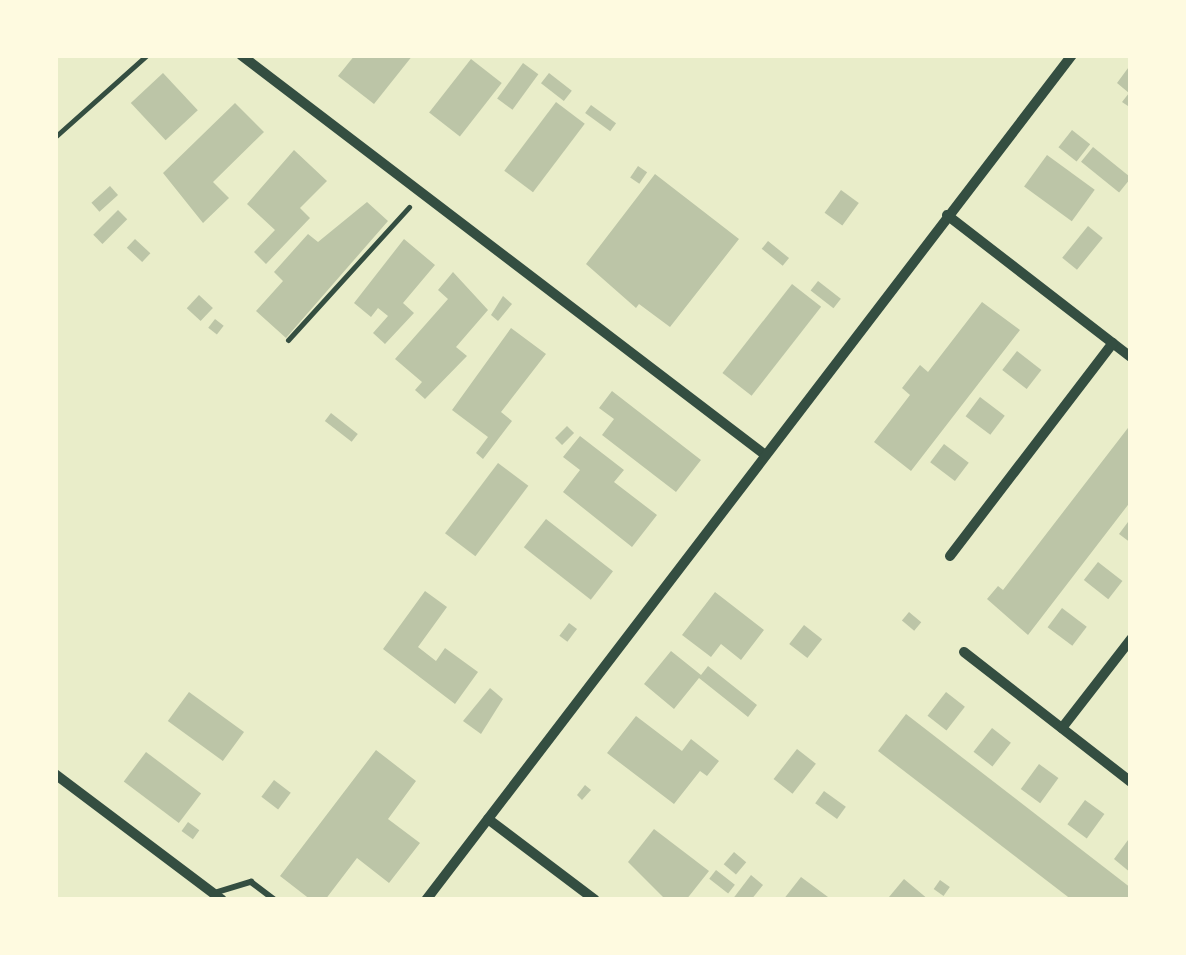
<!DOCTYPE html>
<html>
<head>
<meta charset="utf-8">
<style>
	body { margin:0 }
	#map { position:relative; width:1186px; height:955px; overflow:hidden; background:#e9edc9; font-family:Manrope,sans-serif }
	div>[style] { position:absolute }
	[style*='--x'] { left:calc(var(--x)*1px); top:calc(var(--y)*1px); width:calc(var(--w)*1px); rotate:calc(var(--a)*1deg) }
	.building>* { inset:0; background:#bcc5a7; transform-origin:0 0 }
	.path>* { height:5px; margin:-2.5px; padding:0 2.5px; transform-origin:2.5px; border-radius:2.5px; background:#344e41 }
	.service>* { height:6px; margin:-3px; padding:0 3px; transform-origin:3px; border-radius:3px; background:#344e41 }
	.minor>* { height:10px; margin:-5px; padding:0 5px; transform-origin:5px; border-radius:5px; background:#344e41 }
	span { translate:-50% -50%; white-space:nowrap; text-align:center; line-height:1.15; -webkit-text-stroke:10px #fefae0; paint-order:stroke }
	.frame { position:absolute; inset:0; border:58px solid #fefae0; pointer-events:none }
</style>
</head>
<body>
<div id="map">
	<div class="building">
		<i style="clip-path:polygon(355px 55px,413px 55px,374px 104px,338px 76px)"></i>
		<i style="left:471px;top:59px;width:39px;height:68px;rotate:38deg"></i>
		<i style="left:523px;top:63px;width:19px;height:44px;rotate:36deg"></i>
		<i style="clip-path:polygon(1131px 64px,1131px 108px,1122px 102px,1129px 93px,1117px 83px)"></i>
		<i style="left:163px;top:73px;width:51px;height:44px;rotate:47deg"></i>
		<i style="left:549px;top:73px;width:29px;height:13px;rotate:38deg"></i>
		<i style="left:556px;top:102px;width:36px;height:86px;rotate:37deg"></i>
		<i style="clip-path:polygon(235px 103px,264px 132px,213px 182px,229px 198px,203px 223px,163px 173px)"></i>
		<i style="left:591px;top:105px;width:31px;height:10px;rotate:36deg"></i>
		<i style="left:1072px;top:130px;width:23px;height:22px;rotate:38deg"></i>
		<i style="left:1093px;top:147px;width:49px;height:19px;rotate:39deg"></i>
		<i style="clip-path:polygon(294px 150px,327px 181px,300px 208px,310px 218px,266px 264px,254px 252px,275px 230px,247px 204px)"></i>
		<i style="left:1047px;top:155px;width:59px;height:39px;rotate:36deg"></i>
		<i style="left:638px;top:166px;width:11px;height:14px;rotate:34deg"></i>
		<i style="clip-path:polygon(655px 174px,739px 239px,670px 327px,639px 304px,636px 308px,586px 264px)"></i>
		<i style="left:110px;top:186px;width:12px;height:25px;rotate:48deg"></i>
		<i style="left:841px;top:190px;width:22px;height:28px;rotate:36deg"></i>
		<i style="clip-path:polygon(367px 202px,388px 221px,286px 338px,256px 311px,283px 281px,274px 272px,308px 234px,318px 242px)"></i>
		<i style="left:118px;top:210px;width:13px;height:35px;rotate:45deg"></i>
		<i style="left:1088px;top:226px;width:19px;height:41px;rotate:39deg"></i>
		<i style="left:135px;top:239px;width:21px;height:12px;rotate:43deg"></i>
		<i style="clip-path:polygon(404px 239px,435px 265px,403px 303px,414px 313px,385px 344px,373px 333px,388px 316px,378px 308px,371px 317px,354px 303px)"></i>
		<i style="left:768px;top:241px;width:27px;height:10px;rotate:39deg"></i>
		<i style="clip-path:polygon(453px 272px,488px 310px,456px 347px,467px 356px,425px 399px,415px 390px,422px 382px,395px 359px,448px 299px,438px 290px)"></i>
		<i style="left:818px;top:281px;width:29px;height:12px;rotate:38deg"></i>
		<i style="left:792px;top:284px;width:37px;height:113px;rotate:38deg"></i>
		<i style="left:199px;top:295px;width:19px;height:18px;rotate:43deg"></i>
		<i style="clip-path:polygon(503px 296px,512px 304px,498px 321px,491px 315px)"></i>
		<i style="clip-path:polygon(982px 302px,1020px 330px,911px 471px,874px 442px,910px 395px,902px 388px,920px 365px,928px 372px)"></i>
		<i style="left:215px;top:319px;width:11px;height:11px;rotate:38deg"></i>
		<i style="clip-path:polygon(511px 328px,546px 354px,501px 412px,512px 421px,483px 459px,476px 453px,488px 437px,452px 410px)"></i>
		<i style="left:1017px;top:351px;width:31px;height:24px;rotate:38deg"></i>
		<i style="clip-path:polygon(612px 391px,701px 460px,676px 492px,602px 435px,614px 419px,599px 408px)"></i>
		<i style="left:980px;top:397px;width:31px;height:24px;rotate:37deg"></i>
		<i style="left:331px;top:413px;width:34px;height:10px;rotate:38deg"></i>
		<i style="clip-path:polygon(1131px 424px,1131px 501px,1028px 635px,987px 599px,998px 586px,1003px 590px)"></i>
		<i style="left:567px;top:426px;width:10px;height:17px;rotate:45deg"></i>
		<i style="clip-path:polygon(580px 436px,624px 470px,614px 482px,657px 515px,632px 547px,563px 492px,580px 470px,563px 457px)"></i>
		<i style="left:944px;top:444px;width:31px;height:23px;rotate:37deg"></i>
		<i style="left:498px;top:463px;width:38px;height:88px;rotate:37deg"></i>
		<i style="clip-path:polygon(1131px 518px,1131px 543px,1119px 534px)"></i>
		<i style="left:546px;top:519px;width:85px;height:36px;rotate:38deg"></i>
		<i style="left:1098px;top:562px;width:31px;height:23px;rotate:38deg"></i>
		<i style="clip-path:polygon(425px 591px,447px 607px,418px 647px,436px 661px,445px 648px,478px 672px,455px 704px,383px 649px)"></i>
		<i style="clip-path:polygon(715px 592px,764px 630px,741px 660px,721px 644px,711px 657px,682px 635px)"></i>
		<i style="left:1062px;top:608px;width:31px;height:24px;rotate:37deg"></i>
		<i style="left:909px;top:612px;width:16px;height:11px;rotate:40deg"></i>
		<i style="left:569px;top:623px;width:10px;height:16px;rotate:37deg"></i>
		<i style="left:804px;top:625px;width:23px;height:24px;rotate:38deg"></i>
		<i style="clip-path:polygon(671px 651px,701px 675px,708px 666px,757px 705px,748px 717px,699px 678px,674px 709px,644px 684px)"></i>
		<i style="clip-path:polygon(490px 688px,503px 699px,481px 734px,463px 721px)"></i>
		<i style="left:189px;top:692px;width:68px;height:36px;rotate:36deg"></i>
		<i style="left:946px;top:692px;width:24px;height:30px;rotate:38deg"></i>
		<i style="clip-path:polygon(906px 714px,1131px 888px,1131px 900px,1072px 900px,878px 751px)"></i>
		<i style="clip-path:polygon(636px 716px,682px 751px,691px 739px,719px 761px,707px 776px,700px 771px,674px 804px,607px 753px)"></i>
		<i style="left:992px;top:728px;width:24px;height:30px;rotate:38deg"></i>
		<i style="left:797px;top:749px;width:24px;height:38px;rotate:38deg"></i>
		<i style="clip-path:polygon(376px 750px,416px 781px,388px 819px,420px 843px,389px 883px,357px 858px,325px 900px,311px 900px,280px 876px)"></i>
		<i style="left:146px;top:752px;width:69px;height:37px;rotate:37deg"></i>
		<i style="left:1039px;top:764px;width:24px;height:31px;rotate:36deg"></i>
		<i style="left:274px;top:780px;width:21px;height:21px;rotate:37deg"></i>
		<i style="clip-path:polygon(585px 785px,591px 790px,582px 800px,577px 795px)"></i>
		<i style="left:824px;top:791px;width:27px;height:15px;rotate:36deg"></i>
		<i style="left:1085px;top:800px;width:24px;height:30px;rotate:36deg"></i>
		<i style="left:188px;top:822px;width:14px;height:11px;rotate:36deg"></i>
		<i style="clip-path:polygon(654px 829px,709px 871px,686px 900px,666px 900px,628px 862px)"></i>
		<i style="clip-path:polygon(1131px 836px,1131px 873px,1114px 859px)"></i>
		<i style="left:734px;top:852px;width:16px;height:16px;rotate:40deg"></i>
		<i style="left:716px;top:870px;width:24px;height:11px;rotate:38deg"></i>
		<i style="clip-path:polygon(751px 875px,763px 885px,751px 900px,732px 900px)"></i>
		<i style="clip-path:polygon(801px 877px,828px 897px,826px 900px,783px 900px)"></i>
		<i style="clip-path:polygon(904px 879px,929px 900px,889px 897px)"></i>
		<i style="left:940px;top:880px;width:12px;height:11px;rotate:35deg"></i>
	</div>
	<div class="path">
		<i style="--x:55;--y:137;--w:123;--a:-41.7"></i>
		<i style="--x:288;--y:340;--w:180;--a:-47.7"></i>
	</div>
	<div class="service">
		<i style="--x:214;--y:893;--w:39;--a:-17"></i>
		<i style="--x:251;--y:882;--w:30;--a:37"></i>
	</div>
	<div class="minor">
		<i style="--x:241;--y:55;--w:658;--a:37.34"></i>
		<i style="--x:947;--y:215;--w:232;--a:37.7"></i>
		<i style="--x:950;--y:556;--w:268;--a:-52.6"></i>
		<i style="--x:964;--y:652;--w:212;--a:37.9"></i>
		<i style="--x:1062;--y:728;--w:113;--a:-52.2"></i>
		<i style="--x:55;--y:774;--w:209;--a:37"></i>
		<i style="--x:488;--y:819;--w:134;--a:37.1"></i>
		<i style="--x:426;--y:900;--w:1064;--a:-52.6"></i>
	</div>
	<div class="frame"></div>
</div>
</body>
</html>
